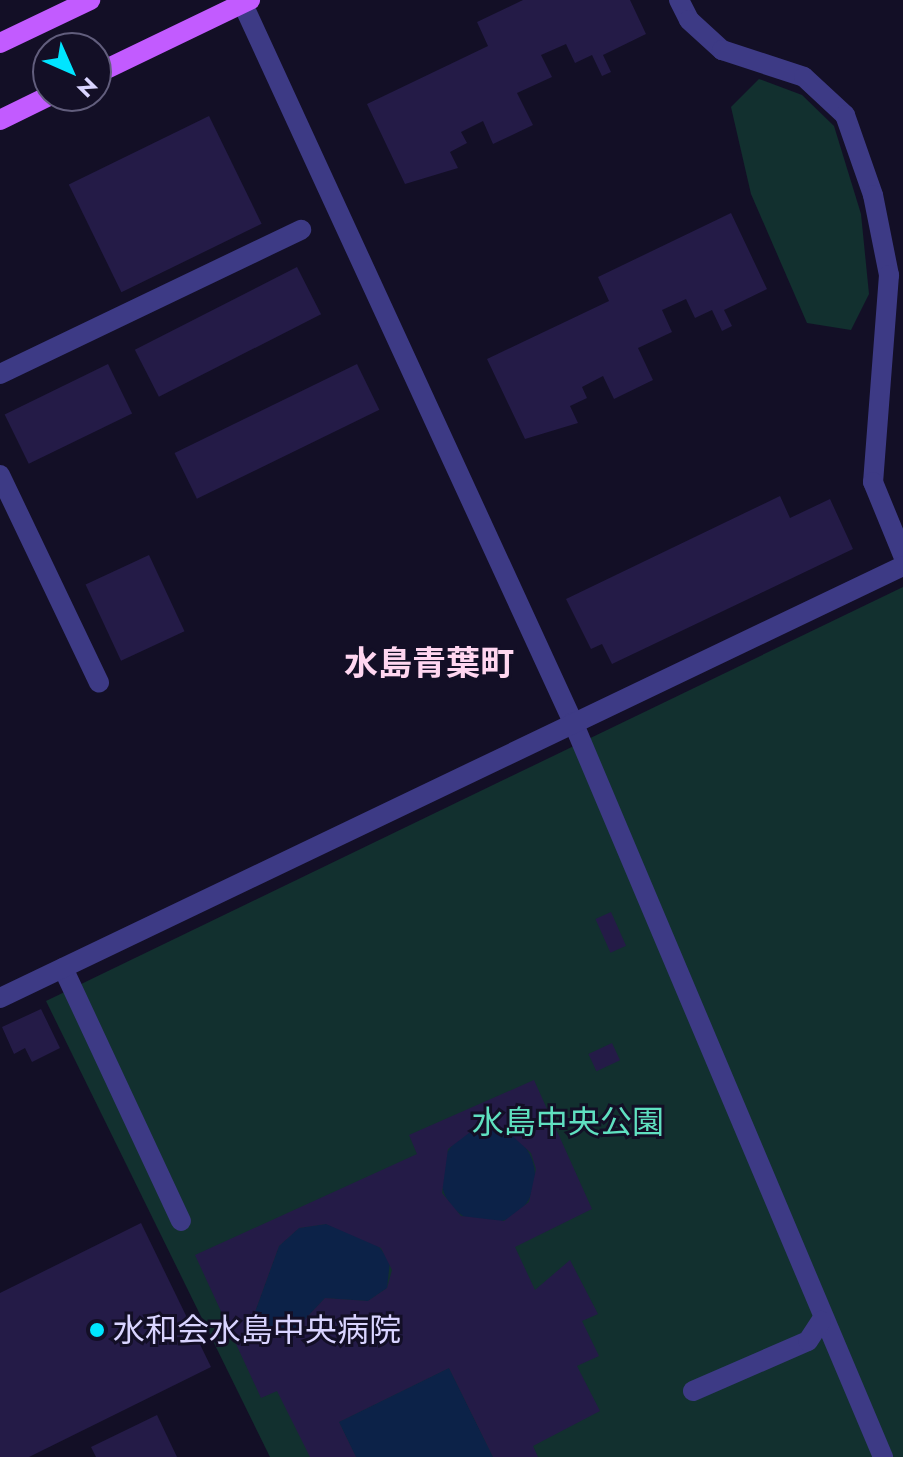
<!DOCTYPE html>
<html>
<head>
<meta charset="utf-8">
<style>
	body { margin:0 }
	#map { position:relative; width:903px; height:1457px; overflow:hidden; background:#130f26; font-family:Jost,"Noto Sans JP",sans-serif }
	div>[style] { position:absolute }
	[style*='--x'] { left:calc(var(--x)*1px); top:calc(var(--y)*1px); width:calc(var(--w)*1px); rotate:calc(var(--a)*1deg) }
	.green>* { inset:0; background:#12302f }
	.water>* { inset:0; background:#0c2248 }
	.round { border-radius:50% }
	.building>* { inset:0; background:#241b47; transform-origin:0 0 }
	.minor>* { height:20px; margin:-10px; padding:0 10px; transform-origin:10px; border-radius:10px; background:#3d3a85 }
	.major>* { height:20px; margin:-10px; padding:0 10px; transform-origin:10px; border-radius:10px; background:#c25bff }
	.dots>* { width:22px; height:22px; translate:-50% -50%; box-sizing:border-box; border:4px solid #130f26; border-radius:50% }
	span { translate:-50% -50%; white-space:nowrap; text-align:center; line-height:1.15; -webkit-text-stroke:6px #130f26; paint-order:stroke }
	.park-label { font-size:32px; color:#5fe0c0 }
	.poi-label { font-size:32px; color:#d9d4ff }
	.left { translate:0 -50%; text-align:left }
	.neighbourhood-label { font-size:34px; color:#ffd6f0; font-weight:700 }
	.north { position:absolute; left:32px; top:32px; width:80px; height:80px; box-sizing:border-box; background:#130f26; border:2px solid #625e7d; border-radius:50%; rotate:135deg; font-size:22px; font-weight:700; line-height:32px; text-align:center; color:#d9d4ff }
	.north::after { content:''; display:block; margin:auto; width:28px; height:36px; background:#00e5ff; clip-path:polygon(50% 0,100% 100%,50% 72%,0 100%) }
</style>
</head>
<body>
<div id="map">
	<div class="green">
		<i style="clip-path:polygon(759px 79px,802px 95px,834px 126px,861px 214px,869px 294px,851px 330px,807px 323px,751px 194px,731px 107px)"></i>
		<i style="clip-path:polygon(903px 587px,903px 1457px,270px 1457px,46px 1001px)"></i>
	</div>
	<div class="water">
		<i class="round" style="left:441px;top:1129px;width:94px;height:94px"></i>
		<i style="clip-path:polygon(326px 1224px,375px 1242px,390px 1261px,387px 1288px,368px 1301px,325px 1298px,289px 1336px,265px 1336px,255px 1312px,279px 1246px,299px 1228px)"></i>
		<i style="clip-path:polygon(449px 1368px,493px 1457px,356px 1457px,339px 1422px)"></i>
	</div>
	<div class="building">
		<i style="clip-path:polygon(523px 0,630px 0,646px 34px,603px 55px,611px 72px,602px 76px,592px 55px,575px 63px,566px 44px,541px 55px,552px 77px,517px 93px,533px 125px,493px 144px,483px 121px,461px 132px,467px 143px,450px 152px,458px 168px,405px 184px,367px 104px,488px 46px,477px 22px)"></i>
		<i style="left:209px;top:116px;width:120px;height:156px;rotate:64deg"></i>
		<i style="clip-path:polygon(731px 213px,767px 289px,724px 310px,732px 326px,722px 331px,712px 310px,695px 318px,686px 299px,662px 310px,672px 332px,638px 348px,653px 380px,614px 399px,603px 376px,582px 387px,587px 398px,570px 406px,578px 423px,525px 439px,487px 359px,609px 301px,598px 277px)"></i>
		<i style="left:297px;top:267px;width:53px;height:182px;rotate:63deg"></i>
		<i style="left:108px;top:364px;width:55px;height:115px;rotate:64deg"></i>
		<i style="left:357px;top:364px;width:51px;height:203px;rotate:64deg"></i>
		<i style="clip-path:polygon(780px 496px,790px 518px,830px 499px,853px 549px,612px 664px,602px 644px,591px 649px,566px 599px)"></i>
		<i style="left:149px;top:555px;width:84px;height:70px;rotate:65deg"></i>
		<i style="left:611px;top:912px;width:37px;height:17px;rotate:66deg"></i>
		<i style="clip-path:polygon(41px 1009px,60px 1048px,32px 1062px,25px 1048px,14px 1054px,2px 1027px)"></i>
		<i style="left:612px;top:1043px;width:19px;height:26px;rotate:65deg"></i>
		<i style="clip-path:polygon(evenodd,534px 1080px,592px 1209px,515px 1247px,535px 1290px,570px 1260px,598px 1314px,582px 1321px,599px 1356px,577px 1366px,600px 1411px,533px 1446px,538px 1457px,493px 1457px,449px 1368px,339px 1422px,356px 1457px,310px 1457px,277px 1391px,261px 1398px,195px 1255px,417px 1154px,409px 1135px,534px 1080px,473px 1130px,507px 1131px,531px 1153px,536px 1169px,529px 1202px,504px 1221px,461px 1216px,442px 1193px,448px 1149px,473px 1130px,534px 1080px,326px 1224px,381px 1248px,392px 1270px,387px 1288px,368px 1301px,325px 1298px,289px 1336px,265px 1336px,255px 1312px,279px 1246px,299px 1228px,326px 1224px)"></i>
		<i style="clip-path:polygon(141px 1223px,211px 1367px,29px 1457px,0 1457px,0 1293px)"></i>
		<i style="clip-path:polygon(157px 1415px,177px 1457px,96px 1457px,91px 1447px)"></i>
	</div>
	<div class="minor">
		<i style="--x:241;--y:0;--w:795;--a:65.31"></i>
		<i style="--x:573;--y:722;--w:798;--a:67.13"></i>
		<i style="--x:679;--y:0;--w:22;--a:63"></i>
		<i style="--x:689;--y:20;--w:45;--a:42.3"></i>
		<i style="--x:722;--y:50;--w:86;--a:18.2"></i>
		<i style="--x:804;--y:77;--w:56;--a:42.8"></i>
		<i style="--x:845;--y:115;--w:85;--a:70.7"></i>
		<i style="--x:873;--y:195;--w:82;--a:78.7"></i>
		<i style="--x:889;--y:275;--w:208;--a:94.4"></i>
		<i style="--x:873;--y:482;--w:79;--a:67.7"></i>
		<i style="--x:0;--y:374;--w:334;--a:-25.6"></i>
		<i style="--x:0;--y:475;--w:230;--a:64.5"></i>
		<i style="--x:63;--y:968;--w:279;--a:65"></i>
		<i style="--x:0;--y:998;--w:1001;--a:-25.57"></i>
		<i style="--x:693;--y:1391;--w:125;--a:-23.5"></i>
		<i style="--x:808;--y:1341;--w:24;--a:-57"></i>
	</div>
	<div class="major">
		<i style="--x:0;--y:43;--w:100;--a:-25.5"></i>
		<i style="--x:96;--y:74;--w:171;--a:-25.7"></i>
		<i style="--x:0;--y:120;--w:55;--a:-26.1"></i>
	</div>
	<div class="dots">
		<i style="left:97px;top:1330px;background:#00e5ff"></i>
	</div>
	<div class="park-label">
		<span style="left:568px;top:1122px">水島中央公園</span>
	</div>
	<div class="poi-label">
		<span class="left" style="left:113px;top:1330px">水和会水島中央病院</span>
	</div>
	<div class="neighbourhood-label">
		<span style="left:429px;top:664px">水島青葉町</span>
	</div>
	<div class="north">N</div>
</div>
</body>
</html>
